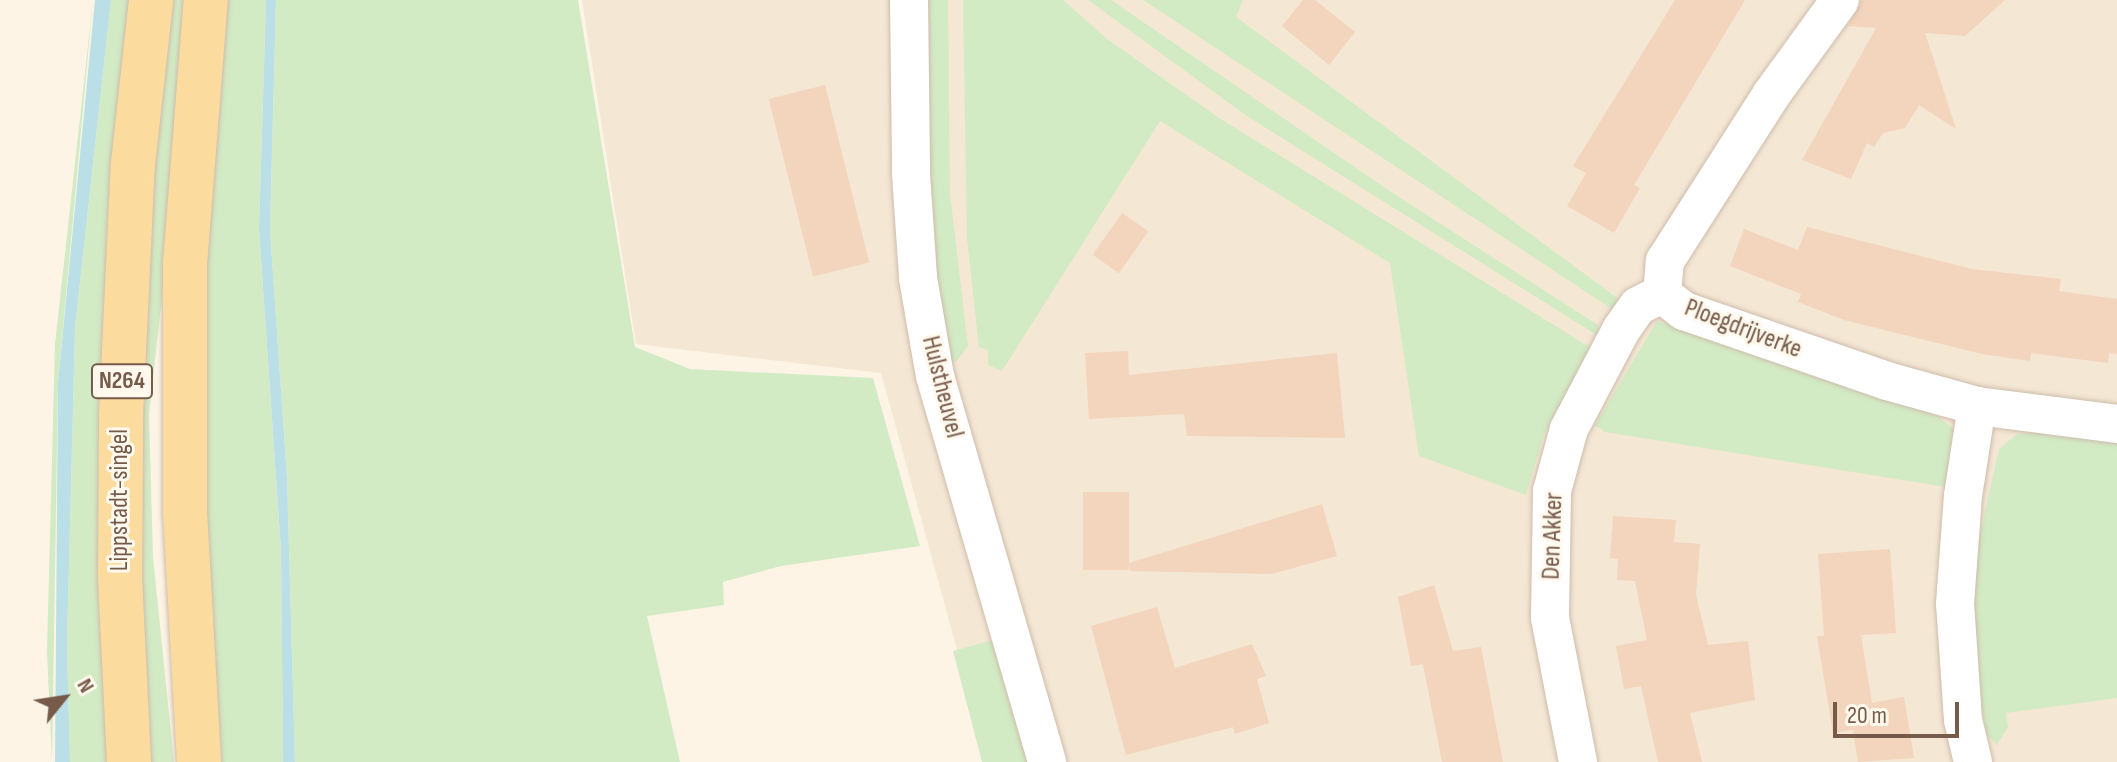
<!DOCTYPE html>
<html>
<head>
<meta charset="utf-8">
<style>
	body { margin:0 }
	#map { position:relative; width:2117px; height:762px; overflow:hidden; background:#fdf4e6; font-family:"Sofia Sans Condensed",sans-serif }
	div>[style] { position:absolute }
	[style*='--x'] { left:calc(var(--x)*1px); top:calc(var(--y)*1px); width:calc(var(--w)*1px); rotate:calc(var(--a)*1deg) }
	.residential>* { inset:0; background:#f4e7d4 }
	.green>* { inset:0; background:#d2ebc4 }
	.water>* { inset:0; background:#badfe7 }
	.building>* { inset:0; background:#f3d4bd; transform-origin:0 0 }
	.roads { filter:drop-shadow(0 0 2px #cfbcac) drop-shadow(0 0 2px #cfbcac) }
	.street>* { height:38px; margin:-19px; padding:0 19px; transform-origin:19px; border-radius:19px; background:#fff }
	.primary>* { height:44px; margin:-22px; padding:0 22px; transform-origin:22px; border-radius:22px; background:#fcdc9e }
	span { translate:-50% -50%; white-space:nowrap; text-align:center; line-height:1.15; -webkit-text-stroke:6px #fff8ed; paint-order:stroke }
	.shield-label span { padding:2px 6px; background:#fff8ed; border:2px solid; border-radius:6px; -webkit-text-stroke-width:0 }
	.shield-label { font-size:24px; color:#775b4a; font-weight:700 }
	.street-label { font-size:26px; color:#775b4a }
	.north { position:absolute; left:24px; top:658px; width:80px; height:80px; -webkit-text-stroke:6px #fff8ed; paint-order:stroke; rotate:60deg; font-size:22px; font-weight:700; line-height:32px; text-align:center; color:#775b4a }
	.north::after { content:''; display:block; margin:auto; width:28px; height:36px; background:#775b4a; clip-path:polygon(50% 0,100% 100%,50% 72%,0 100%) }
	.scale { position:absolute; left:1833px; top:702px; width:126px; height:36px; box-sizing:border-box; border:4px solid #775b4a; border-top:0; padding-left:10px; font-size:24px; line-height:28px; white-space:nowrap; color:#775b4a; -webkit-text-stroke:6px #fff8ed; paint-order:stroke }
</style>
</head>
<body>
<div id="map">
	<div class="residential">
		<i style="clip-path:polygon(582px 0,2117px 0,2117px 762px,988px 762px,881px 373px,636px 344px)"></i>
	</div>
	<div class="green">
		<i style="clip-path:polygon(93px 0,58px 383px,52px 762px,47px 651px,55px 344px)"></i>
		<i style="clip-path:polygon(111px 0,138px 0,120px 762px,70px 762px,67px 644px,75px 328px)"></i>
		<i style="clip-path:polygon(161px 0,195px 0,149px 415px,153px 557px,174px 762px,146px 762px,139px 723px,136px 279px)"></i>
		<i style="clip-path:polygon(220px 0,266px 0,259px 229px,281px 551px,283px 762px,218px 762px,195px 420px)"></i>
		<i style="clip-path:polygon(276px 0,578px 0,635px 347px,690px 369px,873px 378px,920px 546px,781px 566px,723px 582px,724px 605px,647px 616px,680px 762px,295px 762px,287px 477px,270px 230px)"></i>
		<i style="clip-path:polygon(923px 0,948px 0,950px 194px,968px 346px,956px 362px,948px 361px,934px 269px)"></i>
		<i style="clip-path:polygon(963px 0,1063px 0,1107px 39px,1219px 118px,1591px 348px,1544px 434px,1526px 495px,1419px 456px,1390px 263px,1160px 121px,1002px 371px,988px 365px,988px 350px,979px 347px,967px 238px)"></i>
		<i style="clip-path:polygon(1088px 0,1111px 0,1391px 192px,1598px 325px,1600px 337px,1247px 116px)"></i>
		<i style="clip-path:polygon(1143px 0,1243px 0,1236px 17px,1620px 300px,1612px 309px)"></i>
		<i style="clip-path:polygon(1657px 321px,1932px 412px,1954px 429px,1959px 450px,1952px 488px,1605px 432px,1595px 425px)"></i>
		<i style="clip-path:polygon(2044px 432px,2117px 438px,2117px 698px,2006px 713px,2008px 727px,1997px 745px,1987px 735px,1978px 693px,1973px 648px,1975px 557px,1999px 449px,2017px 434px)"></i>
		<i style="clip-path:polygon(993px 640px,1030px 762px,982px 762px,953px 651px)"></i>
	</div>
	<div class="water">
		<i style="clip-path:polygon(95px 0,111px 0,75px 328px,67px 644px,70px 762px,55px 762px,58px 383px)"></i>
		<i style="clip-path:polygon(266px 0,276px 0,270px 230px,287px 477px,295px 762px,283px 762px,281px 551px,259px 229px)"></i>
	</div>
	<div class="building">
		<i style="clip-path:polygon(1303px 0,1315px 0,1355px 32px,1329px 65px,1282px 26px)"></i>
		<i style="clip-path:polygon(1675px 0,1745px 0,1634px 185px,1640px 188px,1614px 233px,1567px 206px,1586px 173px,1573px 166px)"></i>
		<i style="clip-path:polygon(1862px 0,2005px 0,1965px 36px,1925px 33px,1956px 129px,1919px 105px,1905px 128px,1883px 133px,1874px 147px,1867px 143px,1851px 179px,1802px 160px,1876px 28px,1848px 26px)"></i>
		<i style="left:825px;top:85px;width:183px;height:58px;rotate:76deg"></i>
		<i style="left:1122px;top:213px;width:32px;height:51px;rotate:35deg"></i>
		<i style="clip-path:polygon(1807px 227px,1972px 269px,2061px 279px,2059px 291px,2117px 299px,2117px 354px,2109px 353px,2108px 363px,2031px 353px,2030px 361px,1982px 354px,1844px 320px,1798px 302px,1801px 294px,1730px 266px,1744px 229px,1798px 250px)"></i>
		<i style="clip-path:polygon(1128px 351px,1129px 375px,1337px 353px,1345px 438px,1187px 436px,1184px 414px,1089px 419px,1085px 353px)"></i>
		<i style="left:1083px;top:492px;width:46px;height:78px"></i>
		<i style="clip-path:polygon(1322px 504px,1337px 556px,1271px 574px,1130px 571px,1129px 563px)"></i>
		<i style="clip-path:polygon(1613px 516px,1676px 520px,1674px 542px,1700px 544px,1696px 595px,1708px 645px,1748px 641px,1755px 700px,1690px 713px,1702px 762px,1658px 762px,1641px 686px,1624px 689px,1616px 646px,1647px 640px,1635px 581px,1617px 580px,1618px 559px,1610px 558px)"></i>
		<i style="clip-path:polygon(1890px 549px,1896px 633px,1861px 635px,1872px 703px,1904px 697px,1914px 758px,1858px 762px,1853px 730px,1833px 733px,1817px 636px,1824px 636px,1818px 554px)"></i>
		<i style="clip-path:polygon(1434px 585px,1453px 651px,1481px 647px,1503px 762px,1442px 762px,1423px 664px,1411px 666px,1398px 597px)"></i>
		<i style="clip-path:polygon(1157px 607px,1175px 668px,1252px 644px,1266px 676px,1257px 679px,1269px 723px,1235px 734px,1233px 727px,1126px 755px,1091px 626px)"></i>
	</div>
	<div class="roads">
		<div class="street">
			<i style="--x:909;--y:0;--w:174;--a:89.3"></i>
			<i style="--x:911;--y:174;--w:104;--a:86.1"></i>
			<i style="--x:918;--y:278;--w:99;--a:80.2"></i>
			<i style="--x:935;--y:376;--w:402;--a:73.8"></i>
			<i style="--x:1662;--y:294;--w:28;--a:38"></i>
			<i style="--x:1684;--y:311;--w:215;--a:19"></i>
			<i style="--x:1887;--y:381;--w:93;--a:15.5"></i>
			<i style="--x:1977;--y:406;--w:141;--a:7.3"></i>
			<i style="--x:1662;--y:294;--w:33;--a:-85"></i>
			<i style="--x:1665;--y:261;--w:197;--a:-57.4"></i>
			<i style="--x:1771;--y:95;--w:117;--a:-54"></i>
			<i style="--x:1578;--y:762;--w:147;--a:-101"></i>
			<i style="--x:1550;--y:618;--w:127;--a:-89.1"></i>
			<i style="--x:1552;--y:491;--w:64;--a:-74.7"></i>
			<i style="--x:1569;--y:429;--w:112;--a:-62.3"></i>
			<i style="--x:1621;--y:330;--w:29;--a:-55"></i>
			<i style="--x:1638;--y:306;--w:27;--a:-27"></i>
			<i style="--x:1973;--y:762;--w:43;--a:-103.4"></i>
			<i style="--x:1963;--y:720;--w:116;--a:-93.9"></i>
			<i style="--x:1955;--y:604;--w:108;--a:-85.8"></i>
			<i style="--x:1963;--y:496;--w:91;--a:-81.2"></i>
		</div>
		<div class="primary">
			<i style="--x:129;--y:762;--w:184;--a:-92.8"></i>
			<i style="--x:120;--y:578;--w:163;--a:-89.6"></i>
			<i style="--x:121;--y:415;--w:251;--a:-87.3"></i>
			<i style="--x:133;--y:164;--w:165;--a:-83.7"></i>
			<i style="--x:199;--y:762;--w:249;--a:-93.2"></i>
			<i style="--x:185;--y:513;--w:249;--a:-90"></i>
			<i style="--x:185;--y:264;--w:265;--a:-85.5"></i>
		</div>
	</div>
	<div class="shield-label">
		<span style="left:122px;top:381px">N264</span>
	</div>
	<div class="street-label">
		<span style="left:1743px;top:329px;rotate:21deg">Ploegdrijverke</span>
		<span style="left:942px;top:387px;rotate:76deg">Hulstheuvel</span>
		<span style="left:120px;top:500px;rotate:-90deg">Lippstadt-singel</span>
		<span style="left:1553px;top:536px;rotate:-88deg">Den Akker</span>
	</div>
	<div class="north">N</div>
	<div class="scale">20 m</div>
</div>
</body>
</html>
